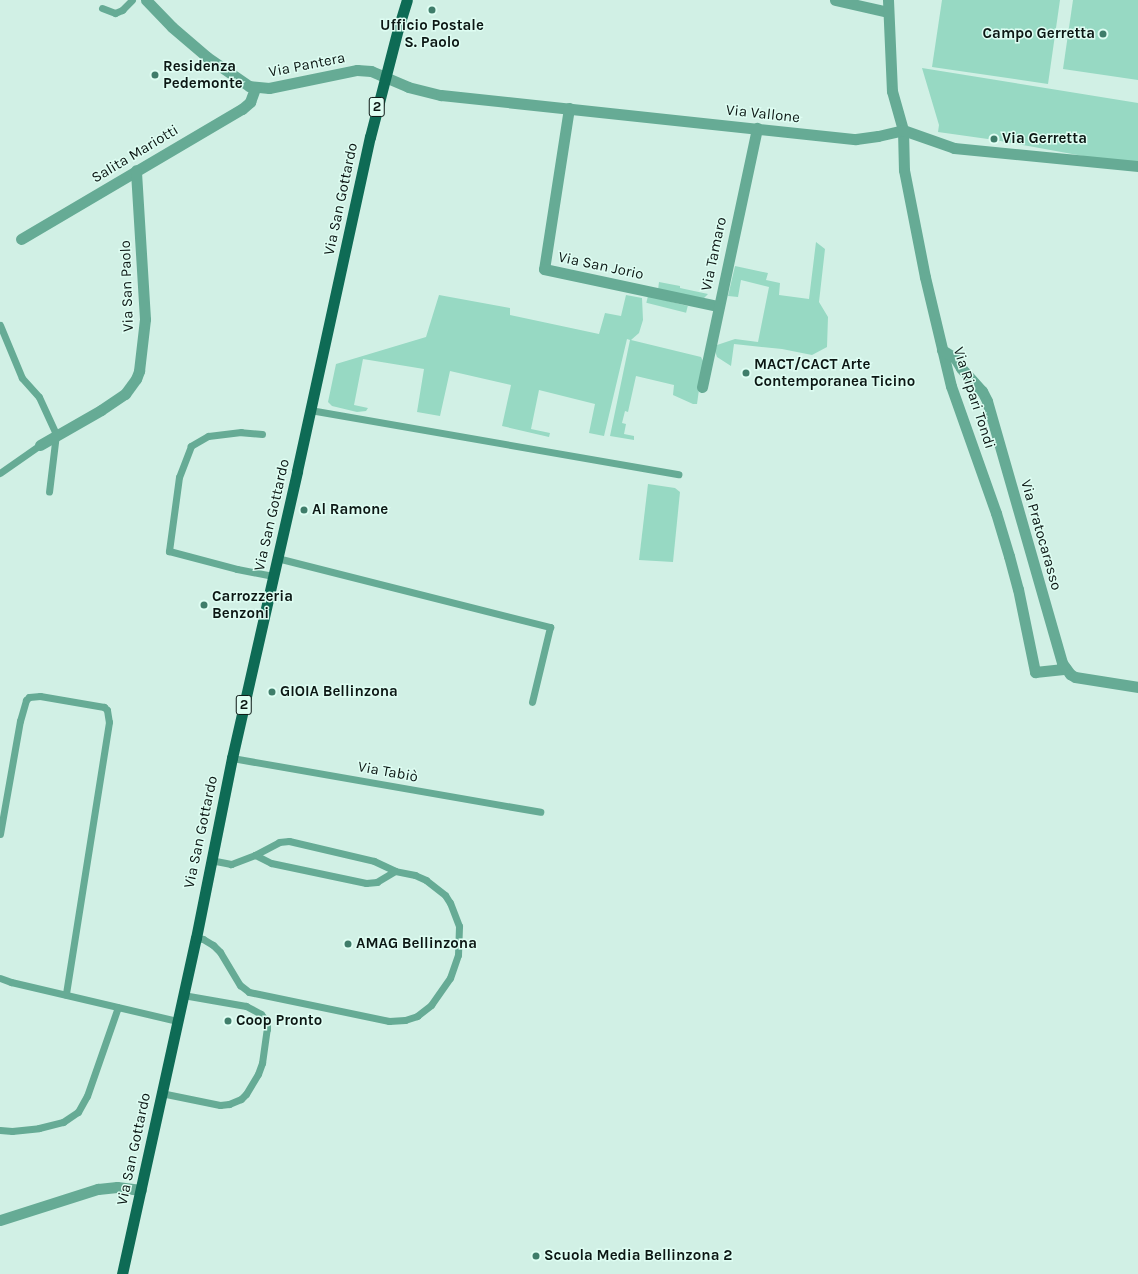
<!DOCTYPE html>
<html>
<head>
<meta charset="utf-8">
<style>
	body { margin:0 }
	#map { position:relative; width:1138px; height:1274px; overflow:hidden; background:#d1f0e5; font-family:Karla,sans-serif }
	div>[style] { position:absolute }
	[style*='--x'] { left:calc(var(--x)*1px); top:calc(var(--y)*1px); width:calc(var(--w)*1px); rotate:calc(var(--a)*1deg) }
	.green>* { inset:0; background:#97d9c3; transform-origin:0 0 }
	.service>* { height:7px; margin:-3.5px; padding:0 3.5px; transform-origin:3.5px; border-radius:3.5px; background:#66ab95 }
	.minor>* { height:11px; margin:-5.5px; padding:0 5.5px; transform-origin:5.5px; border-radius:5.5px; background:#66ab95 }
	.tertiary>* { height:11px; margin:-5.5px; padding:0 5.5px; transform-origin:5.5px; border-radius:5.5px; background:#66ab95 }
	.primary>* { height:11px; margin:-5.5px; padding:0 5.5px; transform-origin:5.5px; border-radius:5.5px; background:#0e6b55 }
	.dots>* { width:11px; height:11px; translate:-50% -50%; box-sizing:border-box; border:2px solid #defdf2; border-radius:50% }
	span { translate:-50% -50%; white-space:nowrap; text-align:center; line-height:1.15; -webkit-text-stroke:3px #defdf2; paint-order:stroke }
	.shield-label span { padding:1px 3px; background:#defdf2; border:1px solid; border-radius:3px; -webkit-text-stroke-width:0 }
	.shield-label { font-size:14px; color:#0c1714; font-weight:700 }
	.poi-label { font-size:15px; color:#0c1714; font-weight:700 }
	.right { translate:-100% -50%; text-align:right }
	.left { translate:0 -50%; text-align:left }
	.street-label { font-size:15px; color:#0c1714 }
</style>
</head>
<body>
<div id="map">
	<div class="green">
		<i style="clip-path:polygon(942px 0,1060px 0,1048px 84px,932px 67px)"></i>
		<i style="clip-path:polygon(1073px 0,1138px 0,1138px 80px,1063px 69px)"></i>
		<i style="clip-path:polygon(922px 68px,1138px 103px,1138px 166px,995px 140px,938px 132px,939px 125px)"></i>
		<i style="clip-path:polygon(816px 242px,825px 249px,819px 302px,828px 317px,827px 347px,812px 355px,782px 349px,734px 344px,731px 366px,717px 357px,715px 351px,717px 345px,735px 339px,758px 342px,769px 287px,741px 280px,738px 297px,728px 296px,735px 266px,768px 273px,766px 280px,780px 283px,779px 295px,809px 299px)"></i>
		<i style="clip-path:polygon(659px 282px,680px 286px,680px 288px,708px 294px,703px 299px,658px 290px)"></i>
		<i style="clip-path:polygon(439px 295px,510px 308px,510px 315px,599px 334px,605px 313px,621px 316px,626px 295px,642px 298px,643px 320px,639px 333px,631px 340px,701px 357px,703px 361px,697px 404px,693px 404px,673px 395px,674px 385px,636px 376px,628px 412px,625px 411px,622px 423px,626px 424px,624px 434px,634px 436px,634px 440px,610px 436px,630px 340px,627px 339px,604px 436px,589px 433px,595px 404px,539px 390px,531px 429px,550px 433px,549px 437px,502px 426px,511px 385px,450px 371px,440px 416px,417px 412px,424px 369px,363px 359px,354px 405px,368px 408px,366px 411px,357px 412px,332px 406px,328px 402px,336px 364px,426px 337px)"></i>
		<i style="left:648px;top:296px;width:41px;height:7px;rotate:14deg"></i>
		<i style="clip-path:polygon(648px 484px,675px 488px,680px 492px,673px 562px,639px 560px)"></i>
	</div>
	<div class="service">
		<i style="--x:102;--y:8;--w:14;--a:21"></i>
		<i style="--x:115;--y:13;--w:8;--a:-23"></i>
		<i style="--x:122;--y:10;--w:14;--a:-45"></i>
		<i style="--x:0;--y:325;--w:57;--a:67.5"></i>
		<i style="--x:22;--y:378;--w:25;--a:48"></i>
		<i style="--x:39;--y:397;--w:41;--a:65.3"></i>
		<i style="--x:56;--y:434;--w:58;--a:96.9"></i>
		<i style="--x:310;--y:410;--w:374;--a:9.9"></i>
		<i style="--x:262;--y:434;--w:21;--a:-175"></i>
		<i style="--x:241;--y:432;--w:33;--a:173"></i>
		<i style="--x:208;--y:436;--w:20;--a:150"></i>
		<i style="--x:191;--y:446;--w:33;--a:111"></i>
		<i style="--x:179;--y:477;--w:75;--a:97.7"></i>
		<i style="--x:169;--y:551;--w:70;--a:14.8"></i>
		<i style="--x:237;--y:569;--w:37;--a:11"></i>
		<i style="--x:0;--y:473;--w:49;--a:-35"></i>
		<i style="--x:277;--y:558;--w:282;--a:14.2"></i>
		<i style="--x:550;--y:627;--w:77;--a:103.5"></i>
		<i style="--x:232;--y:758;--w:313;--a:9.9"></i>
		<i style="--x:0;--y:834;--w:115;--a:-80"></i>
		<i style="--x:20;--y:721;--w:22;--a:-74"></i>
		<i style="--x:26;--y:700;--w:4;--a:-45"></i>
		<i style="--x:29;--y:697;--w:11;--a:-5"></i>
		<i style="--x:40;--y:696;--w:65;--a:9.8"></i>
		<i style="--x:104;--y:707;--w:4;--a:45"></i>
		<i style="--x:107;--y:710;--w:12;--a:81"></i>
		<i style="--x:109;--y:722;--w:276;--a:99"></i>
		<i style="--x:255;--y:855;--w:27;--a:-28"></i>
		<i style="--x:279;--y:842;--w:10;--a:-6"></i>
		<i style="--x:289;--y:841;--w:87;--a:13.2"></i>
		<i style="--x:374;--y:861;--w:23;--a:25"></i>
		<i style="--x:196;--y:938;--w:7;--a:8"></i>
		<i style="--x:203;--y:939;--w:12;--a:31"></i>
		<i style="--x:213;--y:945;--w:10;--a:45"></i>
		<i style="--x:220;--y:952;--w:39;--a:59"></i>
		<i style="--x:240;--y:985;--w:11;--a:38"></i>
		<i style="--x:249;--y:992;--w:143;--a:11.7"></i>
		<i style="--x:389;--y:1021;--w:16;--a:-4"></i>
		<i style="--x:405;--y:1020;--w:13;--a:-18"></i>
		<i style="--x:417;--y:1016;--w:18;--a:-38"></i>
		<i style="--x:431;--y:1005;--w:33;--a:-55"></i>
		<i style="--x:450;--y:978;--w:24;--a:-71"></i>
		<i style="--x:458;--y:955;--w:29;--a:-88"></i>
		<i style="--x:459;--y:926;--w:25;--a:-111"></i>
		<i style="--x:450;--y:903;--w:9;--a:-122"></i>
		<i style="--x:445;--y:895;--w:24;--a:-142"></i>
		<i style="--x:426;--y:880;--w:12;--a:-156"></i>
		<i style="--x:415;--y:875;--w:20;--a:-169"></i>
		<i style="--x:395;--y:871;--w:21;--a:149"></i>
		<i style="--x:377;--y:882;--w:11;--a:175"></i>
		<i style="--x:366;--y:883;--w:97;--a:-168.1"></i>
		<i style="--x:271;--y:863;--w:18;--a:-153"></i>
		<i style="--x:255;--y:855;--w:26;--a:159"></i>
		<i style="--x:231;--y:864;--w:21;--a:-169"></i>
		<i style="--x:0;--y:978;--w:12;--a:20"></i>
		<i style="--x:11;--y:982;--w:171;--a:13.2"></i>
		<i style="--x:161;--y:1093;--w:60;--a:11.5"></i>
		<i style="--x:220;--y:1105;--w:9;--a:-6"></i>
		<i style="--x:229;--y:1104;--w:13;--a:-23"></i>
		<i style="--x:241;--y:1099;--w:7;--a:-45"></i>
		<i style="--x:246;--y:1094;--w:23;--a:-59"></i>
		<i style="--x:258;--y:1074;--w:12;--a:-70"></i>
		<i style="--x:262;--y:1063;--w:34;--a:-82"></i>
		<i style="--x:267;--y:1029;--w:7;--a:-90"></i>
		<i style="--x:267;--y:1022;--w:10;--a:-127"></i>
		<i style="--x:261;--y:1014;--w:17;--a:-152"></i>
		<i style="--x:246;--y:1006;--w:64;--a:-170.1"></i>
		<i style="--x:0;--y:1130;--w:12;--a:5"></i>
		<i style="--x:12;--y:1131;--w:27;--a:-6"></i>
		<i style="--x:39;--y:1128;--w:25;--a:-14"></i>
		<i style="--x:63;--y:1122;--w:18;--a:-34"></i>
		<i style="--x:78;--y:1112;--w:18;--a:-61"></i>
		<i style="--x:87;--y:1096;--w:94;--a:-70.8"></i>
	</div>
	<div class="minor">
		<i style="--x:146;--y:0;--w:37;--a:46"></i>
		<i style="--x:172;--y:27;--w:46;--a:40.6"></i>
		<i style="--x:207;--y:57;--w:51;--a:34.6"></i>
		<i style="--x:249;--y:86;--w:20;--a:6"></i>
		<i style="--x:269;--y:88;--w:90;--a:-11.6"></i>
		<i style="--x:357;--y:70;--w:14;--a:4"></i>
		<i style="--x:371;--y:71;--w:15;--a:23"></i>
		<i style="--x:835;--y:0;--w:54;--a:12.8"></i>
		<i style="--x:888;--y:0;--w:91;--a:87.5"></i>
		<i style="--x:892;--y:91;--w:41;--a:74.2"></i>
		<i style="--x:903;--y:130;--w:40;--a:88.6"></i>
		<i style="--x:904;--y:170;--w:109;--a:78.9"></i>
		<i style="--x:925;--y:277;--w:112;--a:76.6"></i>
		<i style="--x:951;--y:386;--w:135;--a:70.5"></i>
		<i style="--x:996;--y:513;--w:45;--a:73.2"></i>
		<i style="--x:1009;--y:556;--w:34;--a:75"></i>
		<i style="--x:1018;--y:589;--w:85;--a:78.4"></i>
		<i style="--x:1035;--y:672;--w:31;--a:-6"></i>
		<i style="--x:569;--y:108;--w:163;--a:98.8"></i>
		<i style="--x:544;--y:269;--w:178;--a:12"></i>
		<i style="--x:21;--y:239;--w:256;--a:-30.5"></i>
		<i style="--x:242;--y:109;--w:11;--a:-41"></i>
		<i style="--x:250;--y:102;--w:15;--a:-70"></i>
		<i style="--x:942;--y:350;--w:15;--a:32"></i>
		<i style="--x:955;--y:358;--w:12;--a:59"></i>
		<i style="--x:961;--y:368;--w:31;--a:48"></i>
		<i style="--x:982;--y:391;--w:11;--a:63"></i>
		<i style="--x:987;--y:401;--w:273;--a:74"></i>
		<i style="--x:1062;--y:663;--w:14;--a:54"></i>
		<i style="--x:1070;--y:674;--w:6;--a:31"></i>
		<i style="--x:1075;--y:677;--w:64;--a:9"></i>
		<i style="--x:702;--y:387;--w:265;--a:-78"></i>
		<i style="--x:40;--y:445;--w:70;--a:-29.8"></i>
		<i style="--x:101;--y:410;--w:29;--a:-34"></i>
		<i style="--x:125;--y:394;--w:19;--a:-54"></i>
		<i style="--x:136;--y:379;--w:9;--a:-69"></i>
		<i style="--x:139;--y:371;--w:52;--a:-83.4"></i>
		<i style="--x:145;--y:319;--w:149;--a:-93.5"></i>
		<i style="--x:0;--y:1220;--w:103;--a:-17.6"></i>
		<i style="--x:98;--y:1189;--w:19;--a:-6"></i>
		<i style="--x:117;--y:1187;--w:24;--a:7"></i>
	</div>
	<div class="tertiary">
		<i style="--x:385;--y:77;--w:25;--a:23"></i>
		<i style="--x:408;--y:87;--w:34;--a:14"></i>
		<i style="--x:441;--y:95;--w:417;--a:6.1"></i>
		<i style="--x:856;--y:139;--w:22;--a:-8"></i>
		<i style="--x:878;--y:136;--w:26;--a:-13"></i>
		<i style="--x:903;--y:130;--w:54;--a:19.4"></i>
		<i style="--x:954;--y:148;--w:185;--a:5.6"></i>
	</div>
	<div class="primary">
		<i style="--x:122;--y:1274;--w:344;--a:-77.6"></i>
		<i style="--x:196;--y:938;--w:184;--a:-78.7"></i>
		<i style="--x:232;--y:758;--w:294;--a:-77.2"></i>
		<i style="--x:297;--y:471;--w:342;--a:-77.7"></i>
		<i style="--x:370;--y:137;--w:112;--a:-75.5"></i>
		<i style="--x:398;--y:29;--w:30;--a:-73"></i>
	</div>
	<div class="dots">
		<i style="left:432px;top:10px;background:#3f7d6a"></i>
		<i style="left:1103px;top:34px;background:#3f7d6a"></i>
		<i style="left:155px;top:75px;background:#3f7d6a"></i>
		<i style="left:994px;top:139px;background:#3f7d6a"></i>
		<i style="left:746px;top:373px;background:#3f7d6a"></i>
		<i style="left:304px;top:510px;background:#3f7d6a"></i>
		<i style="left:204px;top:605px;background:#3f7d6a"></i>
		<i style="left:272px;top:692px;background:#3f7d6a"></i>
		<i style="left:348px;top:944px;background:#3f7d6a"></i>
		<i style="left:228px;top:1021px;background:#3f7d6a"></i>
		<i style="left:536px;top:1256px;background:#3f7d6a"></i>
	</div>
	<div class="shield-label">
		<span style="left:377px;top:107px">2</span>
		<span style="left:244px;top:705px">2</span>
	</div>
	<div class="poi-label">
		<span style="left:432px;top:34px">Ufficio Postale<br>S. Paolo</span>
		<span class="right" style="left:1095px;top:34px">Campo Gerretta</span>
		<span class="left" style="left:163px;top:75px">Residenza<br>Pedemonte</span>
		<span class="left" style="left:1002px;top:139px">Via Gerretta</span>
		<span class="left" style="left:754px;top:373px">MACT/CACT Arte<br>Contemporanea Ticino</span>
		<span class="left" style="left:312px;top:510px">Al Ramone</span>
		<span class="left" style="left:212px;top:605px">Carrozzeria<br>Benzoni</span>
		<span class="left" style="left:280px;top:692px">GIOIA Bellinzona</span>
		<span class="left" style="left:356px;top:944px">AMAG Bellinzona</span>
		<span class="left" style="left:236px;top:1021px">Coop Pronto</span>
		<span class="left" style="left:544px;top:1256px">Scuola Media Bellinzona 2</span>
	</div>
	<div class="street-label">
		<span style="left:307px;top:65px;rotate:-11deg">Via Pantera</span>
		<span style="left:763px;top:114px;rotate:6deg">Via Vallone</span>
		<span style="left:135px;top:154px;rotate:-31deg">Salita Mariotti</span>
		<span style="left:341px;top:199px;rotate:-78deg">Via San Gottardo</span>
		<span style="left:714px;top:254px;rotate:-78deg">Via Tamaro</span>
		<span style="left:601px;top:266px;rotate:12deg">Via San Jorio</span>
		<span style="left:127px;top:286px;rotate:-92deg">Via San Paolo</span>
		<span style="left:974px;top:398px;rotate:72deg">Via Ripari Tondi</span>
		<span style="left:272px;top:515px;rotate:-77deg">Via San Gottardo</span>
		<span style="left:1041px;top:535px;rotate:74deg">Via Pratocarasso</span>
		<span style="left:388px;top:772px;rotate:10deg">Via Tabiò</span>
		<span style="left:201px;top:832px;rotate:-78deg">Via San Gottardo</span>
		<span style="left:134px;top:1149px;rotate:-78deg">Via San Gottardo</span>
	</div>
</div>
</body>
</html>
